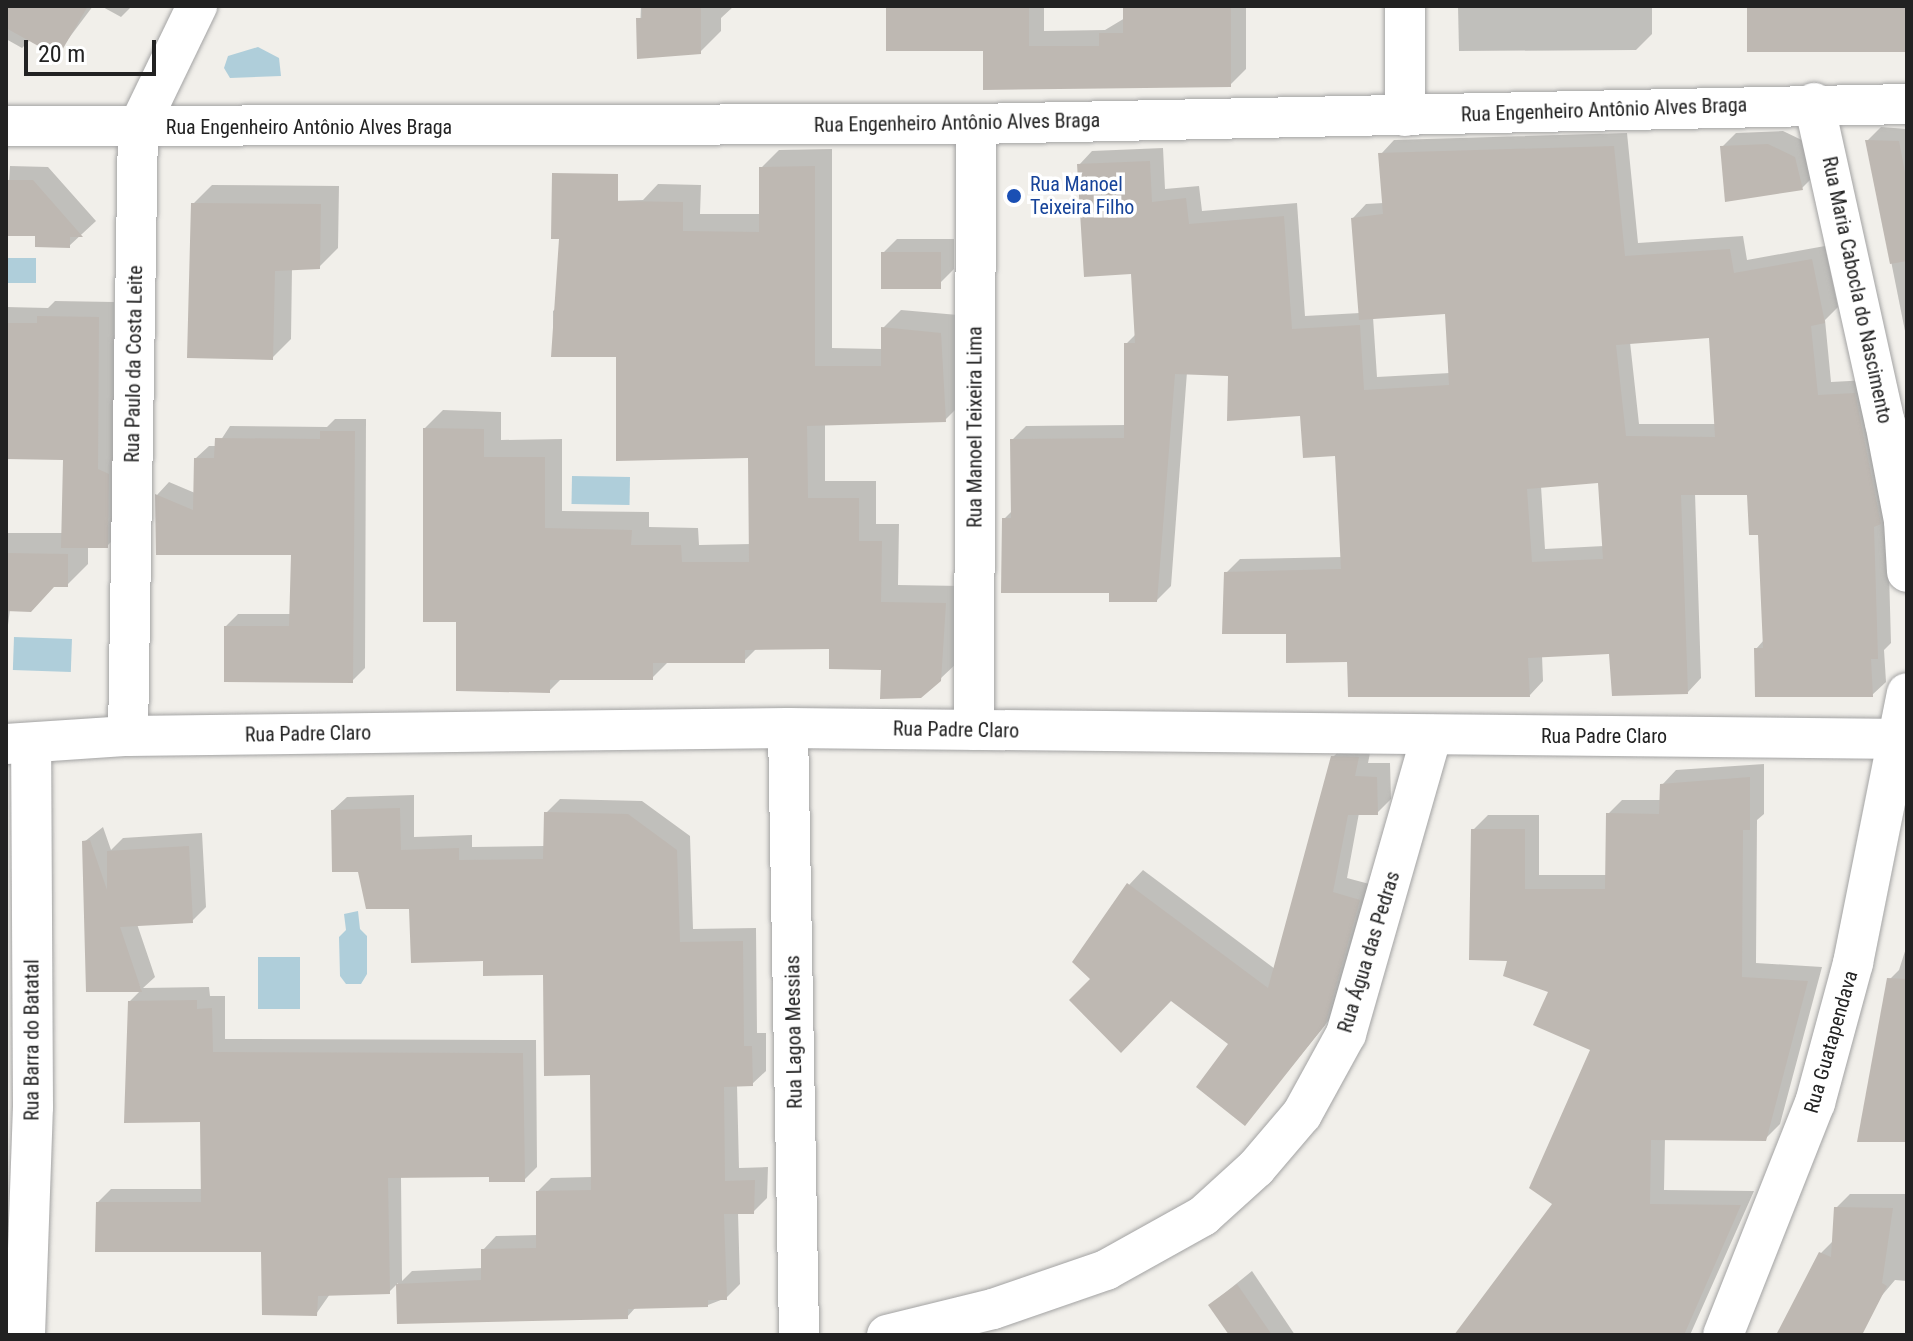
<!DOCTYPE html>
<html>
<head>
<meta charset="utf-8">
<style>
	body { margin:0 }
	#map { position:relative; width:1913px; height:1341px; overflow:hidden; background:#f1efea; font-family:"Roboto Condensed",sans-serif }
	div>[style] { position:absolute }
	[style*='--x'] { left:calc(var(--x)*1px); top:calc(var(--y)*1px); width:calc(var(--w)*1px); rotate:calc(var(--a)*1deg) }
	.water>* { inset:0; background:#afceda; transform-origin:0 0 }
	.shadow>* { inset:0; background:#0003 }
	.building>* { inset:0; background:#beb8b2; transform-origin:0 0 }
	.roads { filter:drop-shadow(0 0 2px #a3a3a3) drop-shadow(0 0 2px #a3a3a3) }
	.street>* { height:40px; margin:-20px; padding:0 20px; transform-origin:20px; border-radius:20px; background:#fff }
	.dots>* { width:22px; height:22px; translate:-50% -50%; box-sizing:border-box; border:4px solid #fff; border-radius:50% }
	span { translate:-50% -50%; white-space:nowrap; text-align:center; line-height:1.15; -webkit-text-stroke:7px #fff; paint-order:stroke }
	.street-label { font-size:20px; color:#222 }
	.transit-label { font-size:20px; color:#164399 }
	.left { translate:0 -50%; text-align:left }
	.frame { position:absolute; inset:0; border:8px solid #222; pointer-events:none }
	.scale { position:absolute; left:24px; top:40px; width:132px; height:36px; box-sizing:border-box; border:4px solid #222; border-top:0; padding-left:10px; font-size:24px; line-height:28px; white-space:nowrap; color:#222; -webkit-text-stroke:6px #fff; paint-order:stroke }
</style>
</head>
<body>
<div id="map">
	<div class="water">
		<i style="clip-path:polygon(258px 47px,279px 58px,281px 76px,230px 78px,224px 68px,228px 56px)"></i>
		<i style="left:6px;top:258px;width:30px;height:25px"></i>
		<i style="left:572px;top:476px;width:58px;height:28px;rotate:1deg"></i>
		<i style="left:14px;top:637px;width:58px;height:33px;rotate:2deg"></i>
		<i style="clip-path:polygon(358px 911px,360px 929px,367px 936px,367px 974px,361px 984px,346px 984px,340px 976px,339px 937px,346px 930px,344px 914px)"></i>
		<i style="left:258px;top:957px;width:42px;height:52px"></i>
	</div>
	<div class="shadow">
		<i style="clip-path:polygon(6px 6px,93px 6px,57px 54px,31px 39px,22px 48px,6px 39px)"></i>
		<i style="clip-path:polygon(101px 6px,132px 6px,121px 17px)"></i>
		<i style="clip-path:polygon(641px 6px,734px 6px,721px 18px,721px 31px,700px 52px,639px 57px)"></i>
		<i style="clip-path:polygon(888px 6px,1044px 6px,1044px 31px,1105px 30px,1125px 18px,1125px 6px,1331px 6px,1246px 7px,1246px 69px,1230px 85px,985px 49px)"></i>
		<i style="clip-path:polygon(1458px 6px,1652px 6px,1652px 34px,1636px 50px,1459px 51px)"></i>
		<i style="clip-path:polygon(1749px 6px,1907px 6px,1907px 42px,1905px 44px)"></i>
		<i style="clip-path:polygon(1881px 127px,1907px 129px,1907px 341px,1867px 141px)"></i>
		<i style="clip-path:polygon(1783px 131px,1808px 143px,1816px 174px,1802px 188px,1722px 147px,1736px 133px)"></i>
		<i style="clip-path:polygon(evenodd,1627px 133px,1638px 243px,1743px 236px,1747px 260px,1825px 246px,1838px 307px,1825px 320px,1831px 382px,1868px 380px,1886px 465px,1891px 643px,1884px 650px,1886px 682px,1872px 695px,1756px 649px,1764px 640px,1760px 533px,1749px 493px,1695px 493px,1701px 678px,1688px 692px,1611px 652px,1542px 655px,1543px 681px,1530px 695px,1348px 660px,1288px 632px,1226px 573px,1240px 559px,1343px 557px,1337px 454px,1302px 414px,1230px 375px,1187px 372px,1171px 586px,1157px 600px,1111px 591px,1004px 519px,1013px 510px,1012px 440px,1026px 426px,1126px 425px,1126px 344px,1137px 333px,1132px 272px,1079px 165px,1092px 151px,1163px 148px,1165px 189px,1199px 186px,1202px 211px,1297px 203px,1305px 316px,1360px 313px,1353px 218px,1366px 204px,1384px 203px,1381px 154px,1394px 140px,1627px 133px,1446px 312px,1450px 373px,1377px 377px,1373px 317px,1446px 312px,1627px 133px,1711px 336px,1716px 424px,1639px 424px,1630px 342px,1711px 336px,1627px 133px,1600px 480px,1604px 546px,1545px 549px,1541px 486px,1600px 480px)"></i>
		<i style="clip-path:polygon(832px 149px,832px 348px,883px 349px,883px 328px,901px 310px,958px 315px,963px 402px,945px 420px,825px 424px,825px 481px,876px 481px,876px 524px,899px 524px,898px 585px,963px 586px,959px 661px,940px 679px,883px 668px,831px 647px,757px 648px,744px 661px,669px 661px,652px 678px,562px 678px,549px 691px,458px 620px,425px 428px,443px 410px,501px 412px,501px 440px,562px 439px,562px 511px,649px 512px,649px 527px,698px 528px,699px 545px,751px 544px,750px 456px,618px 355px,553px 355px,553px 311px,560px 305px,579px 202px,643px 200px,658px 184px,701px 185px,700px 214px,761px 214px,761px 168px,779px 150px)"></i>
		<i style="clip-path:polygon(10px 166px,48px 167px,96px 221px,69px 246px,37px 234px,6px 234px)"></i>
		<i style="clip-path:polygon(212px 185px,339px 186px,338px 248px,319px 267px,292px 268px,291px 339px,272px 358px,193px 204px)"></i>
		<i style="clip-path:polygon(897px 239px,954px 239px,954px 269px,940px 283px,883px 253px)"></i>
		<i style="clip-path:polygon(55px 301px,114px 302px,114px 453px,123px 530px,107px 546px,88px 546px,88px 564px,67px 585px,55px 585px,10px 609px,6px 641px,6px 533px,64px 533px,65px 458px,6px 457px,6px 307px,48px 308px)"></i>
		<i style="clip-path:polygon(335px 419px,366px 419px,365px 668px,352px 681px,226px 626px,238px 614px,291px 614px,293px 553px,158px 553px,157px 495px,169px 482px,195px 493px,196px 458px,209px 446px,217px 446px,230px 426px,327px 427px)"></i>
		<i style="clip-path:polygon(1347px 743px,1372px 743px,1368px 763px,1390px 763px,1391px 799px,1377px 813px,1359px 813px,1347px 878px,1373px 885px,1338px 1009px,1245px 1124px,1231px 1043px,1171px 998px,1092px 979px,1129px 885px,1143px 870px,1275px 969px,1333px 757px)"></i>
		<i style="clip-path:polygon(1764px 764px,1764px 814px,1757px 820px,1756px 963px,1822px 967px,1780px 1124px,1765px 1139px,1665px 1138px,1664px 1190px,1754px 1191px,1690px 1335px,1471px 1335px,1555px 1204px,1593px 1049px,1551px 991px,1509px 959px,1473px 830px,1488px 815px,1539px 815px,1539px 875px,1607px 875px,1608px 814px,1622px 800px,1661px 800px,1662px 785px,1676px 770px)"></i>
		<i style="clip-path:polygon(414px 795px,414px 837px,472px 835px,472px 847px,545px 846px,546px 813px,560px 799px,642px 801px,690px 836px,693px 929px,756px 928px,757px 1033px,766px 1033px,766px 1071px,752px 1084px,737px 1085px,739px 1168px,768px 1167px,767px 1198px,753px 1212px,738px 1212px,740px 1284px,726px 1298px,708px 1305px,636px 1307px,627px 1317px,399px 1322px,398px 1283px,389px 1292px,330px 1294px,316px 1314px,263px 1250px,98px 1202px,111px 1189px,203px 1189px,202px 1120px,130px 1001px,141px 990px,84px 842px,103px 827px,111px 850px,123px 838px,202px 833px,206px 907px,192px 921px,137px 924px,155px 977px,143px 988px,209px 987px,210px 996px,225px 996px,225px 1039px,536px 1040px,537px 1167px,524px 1180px,491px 1175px,401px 1176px,402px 1281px,412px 1271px,483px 1268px,483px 1250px,496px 1236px,538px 1235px,538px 1191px,551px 1178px,593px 1177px,592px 1073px,545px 973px,485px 959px,360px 870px,333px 810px,347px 797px)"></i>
		<i style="clip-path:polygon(1907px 945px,1907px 1140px,1889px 980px,1899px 970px)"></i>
		<i style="clip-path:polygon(1850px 1194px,1907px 1194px,1907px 1281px,1895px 1280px,1878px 1300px,1798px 1296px,1821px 1253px,1834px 1240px,1836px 1208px)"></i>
		<i style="clip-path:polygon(1252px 1271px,1295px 1335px,1231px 1335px,1210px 1305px)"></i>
	</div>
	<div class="building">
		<i style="clip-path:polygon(6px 6px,88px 6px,58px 57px,6px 28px)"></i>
		<i style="clip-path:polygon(642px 6px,701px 6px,701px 54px,637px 59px,636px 18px,642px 18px)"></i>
		<i style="clip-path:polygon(886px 6px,1029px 6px,1029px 46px,1099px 46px,1099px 33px,1123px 33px,1123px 6px,1231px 6px,1231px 87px,983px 90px,983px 51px,886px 51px)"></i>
		<i style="left:1747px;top:6px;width:158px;height:46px"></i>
		<i style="clip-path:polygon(1865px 140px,1899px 141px,1907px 183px,1907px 261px,1890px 264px)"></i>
		<i style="clip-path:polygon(1768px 144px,1795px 157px,1803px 190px,1725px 202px,1720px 146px)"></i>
		<i style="clip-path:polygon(evenodd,1614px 146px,1625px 256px,1730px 249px,1734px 273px,1812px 259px,1825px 323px,1811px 326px,1818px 395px,1855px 393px,1881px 524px,1874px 527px,1878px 659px,1871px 659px,1873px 697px,1755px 697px,1754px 648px,1763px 648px,1758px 535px,1749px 535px,1747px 495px,1681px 495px,1688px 694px,1612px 696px,1609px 654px,1528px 658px,1530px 697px,1348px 697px,1347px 662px,1286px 663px,1286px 634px,1222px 634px,1224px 572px,1341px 569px,1335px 456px,1303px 458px,1300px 416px,1227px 421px,1228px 376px,1175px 374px,1157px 602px,1109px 602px,1109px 593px,1001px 593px,1002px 518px,1011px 518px,1010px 439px,1124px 438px,1124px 343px,1135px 343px,1131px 274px,1084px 277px,1077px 164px,1150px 161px,1152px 202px,1186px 198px,1189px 224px,1284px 216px,1292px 329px,1360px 325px,1364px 390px,1449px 385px,1445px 314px,1359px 320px,1351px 218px,1383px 214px,1378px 153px,1614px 146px,1709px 338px,1715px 437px,1626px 436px,1616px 345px,1709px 338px,1614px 146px,1598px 483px,1603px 559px,1532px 562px,1527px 489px,1598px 483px)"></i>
		<i style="clip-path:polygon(815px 166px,815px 366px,881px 366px,881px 327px,941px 333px,946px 422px,807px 426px,808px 498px,859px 498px,859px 541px,882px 541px,881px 602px,946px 603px,941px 681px,921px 698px,880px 699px,881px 670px,829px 669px,829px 649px,745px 650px,745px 663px,653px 663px,653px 680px,550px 680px,550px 693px,456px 691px,456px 622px,423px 622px,423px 428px,484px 429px,484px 457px,545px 457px,545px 528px,632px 530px,631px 545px,681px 545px,682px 562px,749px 562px,748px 458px,616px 461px,616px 357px,551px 357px,559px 239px,551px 239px,552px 173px,618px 174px,618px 201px,683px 202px,683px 231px,759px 232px,759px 167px)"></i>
		<i style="clip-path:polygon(6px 180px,33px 180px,83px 237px,70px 237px,70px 248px,35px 247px,35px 236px,6px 236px)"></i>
		<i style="clip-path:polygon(191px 203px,321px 204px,320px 269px,275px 271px,273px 360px,187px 358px)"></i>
		<i style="left:881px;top:252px;width:60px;height:37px"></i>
		<i style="clip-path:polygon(37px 316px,99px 317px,98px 469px,109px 474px,108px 548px,61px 548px,63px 460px,6px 459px,6px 323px,37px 323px)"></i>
		<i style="clip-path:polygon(320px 431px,355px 431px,353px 683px,224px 682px,224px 626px,289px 626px,291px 555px,156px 555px,155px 494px,193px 510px,194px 458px,214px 458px,215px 438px,320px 439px)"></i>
		<i style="clip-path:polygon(6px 553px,68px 554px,68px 587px,54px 587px,31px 612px,6px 611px)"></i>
		<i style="clip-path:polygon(1331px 756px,1359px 757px,1355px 776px,1377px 777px,1378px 815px,1348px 815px,1333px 892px,1360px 900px,1325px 1025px,1245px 1126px,1196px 1087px,1228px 1044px,1171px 1001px,1121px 1053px,1069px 1000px,1090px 979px,1072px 962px,1127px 883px,1268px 988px)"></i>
		<i style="clip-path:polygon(1750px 777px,1750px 830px,1743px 830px,1742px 977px,1808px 981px,1766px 1141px,1651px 1140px,1650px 1204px,1741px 1205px,1684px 1335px,1454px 1335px,1552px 1204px,1529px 1188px,1590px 1050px,1533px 1025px,1548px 992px,1503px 976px,1507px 961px,1469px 960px,1471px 829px,1525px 829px,1525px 889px,1605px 889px,1606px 813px,1659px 814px,1660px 784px)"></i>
		<i style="clip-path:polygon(400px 808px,401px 850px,459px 848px,459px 860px,543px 859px,544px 812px,628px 814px,677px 850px,680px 942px,743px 941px,744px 1046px,752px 1046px,753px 1086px,724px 1087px,725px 1181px,755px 1180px,754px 1214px,724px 1214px,727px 1300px,708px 1300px,708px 1307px,628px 1309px,628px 1319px,397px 1324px,396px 1284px,481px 1280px,481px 1249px,536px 1248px,536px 1191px,591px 1190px,590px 1075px,544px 1076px,543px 975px,483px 976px,483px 961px,411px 963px,409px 909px,366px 909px,358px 872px,332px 872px,331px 810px)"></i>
		<i style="clip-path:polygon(90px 840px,107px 890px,107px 851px,189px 846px,193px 923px,120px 927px,142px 992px,86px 992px,82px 841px)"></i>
		<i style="clip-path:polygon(1887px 978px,1907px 979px,1907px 1142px,1857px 1142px)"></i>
		<i style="clip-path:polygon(197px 1000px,197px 1009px,212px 1008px,213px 1052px,523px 1053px,525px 1182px,489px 1182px,489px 1177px,388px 1178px,390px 1294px,318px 1296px,317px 1316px,262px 1315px,261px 1252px,95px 1252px,96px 1202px,201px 1202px,200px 1122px,124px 1123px,128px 1001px)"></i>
		<i style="clip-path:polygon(1834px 1207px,1893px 1208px,1882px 1283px,1887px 1286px,1862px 1335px,1776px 1335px,1819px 1252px,1831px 1257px)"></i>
		<i style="clip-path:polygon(1237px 1284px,1272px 1335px,1229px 1335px,1208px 1305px)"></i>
	</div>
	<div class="roads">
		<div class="street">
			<i style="--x:1814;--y:103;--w:327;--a:77.5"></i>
			<i style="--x:1885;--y:422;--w:101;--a:79.1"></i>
			<i style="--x:1904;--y:521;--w:51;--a:86.6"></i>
			<i style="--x:1405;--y:116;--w:110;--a:-90"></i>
			<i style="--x:6;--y:126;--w:970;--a:-0.12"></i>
			<i style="--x:976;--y:124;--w:931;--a:-1.23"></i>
			<i style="--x:788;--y:728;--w:607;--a:88.96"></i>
			<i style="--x:974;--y:730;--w:606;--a:-89.81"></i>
			<i style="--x:128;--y:736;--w:608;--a:-89.06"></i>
			<i style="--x:138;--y:128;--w:136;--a:-64.2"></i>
			<i style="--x:6;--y:744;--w:122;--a:-3.8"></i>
			<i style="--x:128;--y:736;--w:660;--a:-0.69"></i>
			<i style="--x:788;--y:728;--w:1119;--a:0.56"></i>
			<i style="--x:25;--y:1335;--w:228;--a:-88"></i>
			<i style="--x:33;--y:1107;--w:363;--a:-90.3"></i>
			<i style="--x:887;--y:1335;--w:109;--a:-13.8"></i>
			<i style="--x:993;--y:1309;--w:120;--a:-19"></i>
			<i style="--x:1106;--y:1270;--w:111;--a:-29.1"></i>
			<i style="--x:1203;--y:1216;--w:72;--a:-42.2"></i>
			<i style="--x:1256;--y:1168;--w:71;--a:-49.6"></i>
			<i style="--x:1302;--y:1114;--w:91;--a:-61.2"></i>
			<i style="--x:1346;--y:1034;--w:311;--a:-74"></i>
			<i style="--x:1723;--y:1335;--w:250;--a:-68.4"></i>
			<i style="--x:1815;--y:1103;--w:145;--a:-74.8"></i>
			<i style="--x:1853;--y:963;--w:275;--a:-78.7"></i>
		</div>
	</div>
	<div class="dots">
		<i style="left:1014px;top:196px;background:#1a4fb4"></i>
	</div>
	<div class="street-label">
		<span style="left:1604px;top:110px;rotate:-2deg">Rua Engenheiro Antônio Alves Braga</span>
		<span style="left:957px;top:123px;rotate:-1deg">Rua Engenheiro Antônio Alves Braga</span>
		<span style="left:309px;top:127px">Rua Engenheiro Antônio Alves Braga</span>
		<span style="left:1857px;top:290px;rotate:78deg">Rua Maria Cabocla do Nascimento</span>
		<span style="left:134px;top:364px;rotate:-89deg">Rua Paulo da Costa Leite</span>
		<span style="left:975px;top:427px;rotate:-90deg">Rua Manoel Teixeira Lima</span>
		<span style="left:956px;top:730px;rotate:1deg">Rua Padre Claro</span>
		<span style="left:308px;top:734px;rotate:-1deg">Rua Padre Claro</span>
		<span style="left:1604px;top:736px">Rua Padre Claro</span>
		<span style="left:1369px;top:952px;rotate:-73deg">Rua Água das Pedras</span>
		<span style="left:794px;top:1032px;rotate:-91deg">Rua Lagoa Messias</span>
		<span style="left:32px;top:1040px;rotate:-90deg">Rua Barra do Batatal</span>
		<span style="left:1831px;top:1042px;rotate:-74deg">Rua Guatapendava</span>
	</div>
	<div class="transit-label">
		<span class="left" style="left:1030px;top:196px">Rua Manoel<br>Teixeira Filho</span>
	</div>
	<div class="frame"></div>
	<div class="scale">20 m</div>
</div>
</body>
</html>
